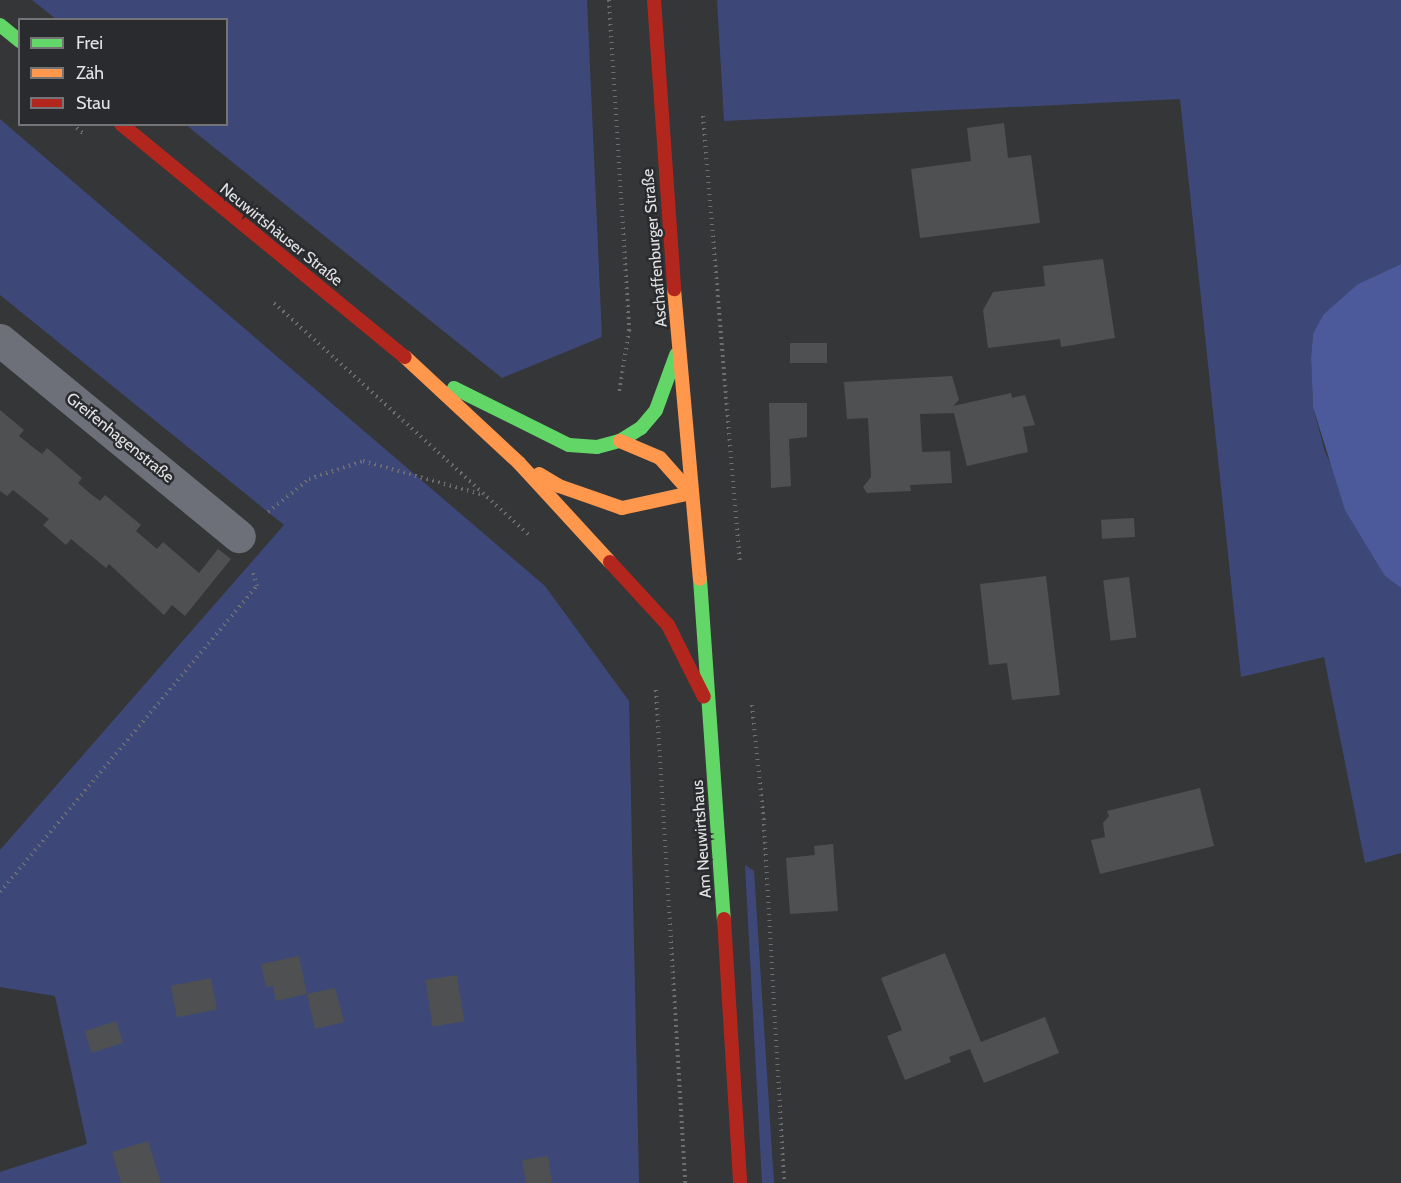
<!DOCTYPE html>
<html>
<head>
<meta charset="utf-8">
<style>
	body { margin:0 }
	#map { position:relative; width:1401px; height:1183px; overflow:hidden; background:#353637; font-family:Cabin,sans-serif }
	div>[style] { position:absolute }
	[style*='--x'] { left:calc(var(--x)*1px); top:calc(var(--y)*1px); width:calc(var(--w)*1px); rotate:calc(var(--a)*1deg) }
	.green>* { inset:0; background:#3d4879 }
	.water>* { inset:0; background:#4c5a9c }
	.building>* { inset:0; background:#4f5051; transform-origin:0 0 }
	.path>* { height:4px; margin-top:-2px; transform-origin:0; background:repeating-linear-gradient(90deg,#6c6e73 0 1.5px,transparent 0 6px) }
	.street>* { height:33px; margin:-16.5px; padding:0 16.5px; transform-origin:16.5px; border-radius:16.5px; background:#6d7079 }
	.fast>* { height:14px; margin:-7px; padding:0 7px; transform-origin:7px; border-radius:7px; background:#63d668 }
	.slow>* { height:14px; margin:-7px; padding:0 7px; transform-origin:7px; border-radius:7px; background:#ff974d }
	.jam>* { height:14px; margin:-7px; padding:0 7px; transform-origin:7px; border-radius:7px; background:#b3261e }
	span { translate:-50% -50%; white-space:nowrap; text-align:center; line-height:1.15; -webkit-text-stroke:5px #2a2b2e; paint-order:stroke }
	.street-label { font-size:16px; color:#e2e2e4 }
	.legend { position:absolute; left:18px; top:18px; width:210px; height:108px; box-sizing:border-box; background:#2a2b2e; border:2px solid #747477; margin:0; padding:8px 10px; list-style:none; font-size:18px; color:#e2e2e4 }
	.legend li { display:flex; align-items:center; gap:12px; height:30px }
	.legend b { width:30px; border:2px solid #747477 }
</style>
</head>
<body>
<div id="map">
	<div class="green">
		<i style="clip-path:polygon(32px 0,587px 0,602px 337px,502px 378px,186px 125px,226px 124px,226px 20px,56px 19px)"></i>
		<i style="clip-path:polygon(717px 0,1401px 0,1401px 264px,1358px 284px,1313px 334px,1311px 358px,1313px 407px,1325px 452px,1385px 576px,1401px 588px,1401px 853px,1365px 863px,1324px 657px,1241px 677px,1180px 99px,724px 121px)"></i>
		<i style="clip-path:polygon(0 119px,545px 586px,629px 701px,639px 1183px,0 1183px,0 1172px,87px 1144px,55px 996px,0 987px,0 850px,284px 525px,0 295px)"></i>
		<i style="clip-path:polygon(745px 865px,754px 871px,774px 1183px,762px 1183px)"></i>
	</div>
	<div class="water">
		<i style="clip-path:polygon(1401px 264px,1401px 588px,1385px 576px,1345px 510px,1313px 407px,1311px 358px,1313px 334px,1324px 314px,1358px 284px)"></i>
	</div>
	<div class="building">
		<i style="clip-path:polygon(1004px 123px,1008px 158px,1031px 155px,1040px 223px,920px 238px,911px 169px,971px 161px,967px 128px)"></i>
		<i style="clip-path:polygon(1103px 259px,1115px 338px,1061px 347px,1060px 339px,988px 348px,983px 310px,993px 292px,1045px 286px,1043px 266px)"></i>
		<i style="left:827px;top:343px;width:20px;height:37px;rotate:90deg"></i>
		<i style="clip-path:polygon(952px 376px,959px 400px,953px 406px,1011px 393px,1012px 398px,1025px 395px,1035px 425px,1023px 427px,1028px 452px,967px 466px,954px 413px,920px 414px,922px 452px,950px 451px,952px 483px,910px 485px,911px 491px,867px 493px,863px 487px,871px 477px,868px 418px,847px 419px,844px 382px)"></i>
		<i style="clip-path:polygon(769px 403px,807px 403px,807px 437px,789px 439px,791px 486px,771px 488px)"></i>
		<i style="clip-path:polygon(0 410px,24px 430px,19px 436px,34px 448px,42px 454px,47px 448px,82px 478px,78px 483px,92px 495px,100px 501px,105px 495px,141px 525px,136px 531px,157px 549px,163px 542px,199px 573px,218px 549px,231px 559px,185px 616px,172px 605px,164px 615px,109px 564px,106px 568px,71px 539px,66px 545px,43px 525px,49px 519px,13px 490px,7px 496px,0 491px)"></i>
		<i style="left:1134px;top:518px;width:19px;height:33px;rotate:87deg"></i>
		<i style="clip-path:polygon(1046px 576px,1060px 695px,1012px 700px,1007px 663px,989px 665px,980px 584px)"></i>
		<i style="left:1129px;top:577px;width:61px;height:26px;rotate:83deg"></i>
		<i style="clip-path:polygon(1200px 788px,1214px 846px,1100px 874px,1091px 840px,1105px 837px,1103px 823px,1109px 816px,1107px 811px)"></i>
		<i style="clip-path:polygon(833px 844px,838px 911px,790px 914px,786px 858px,815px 855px,814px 846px)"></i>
		<i style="clip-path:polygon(945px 953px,981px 1042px,1045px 1017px,1059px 1053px,984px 1083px,970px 1049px,949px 1057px,951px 1062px,905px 1080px,887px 1036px,902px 1030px,881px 978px)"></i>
		<i style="clip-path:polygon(299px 956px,307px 994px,335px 988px,344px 1022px,315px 1029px,307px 994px,276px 1001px,273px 986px,266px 987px,261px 964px)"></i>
		<i style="left:457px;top:975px;width:47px;height:32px;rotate:81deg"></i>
		<i style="left:211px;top:978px;width:32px;height:41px;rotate:79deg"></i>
		<i style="left:116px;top:1021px;width:23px;height:33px;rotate:72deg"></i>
		<i style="clip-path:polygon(148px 1141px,161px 1183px,121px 1183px,112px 1152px)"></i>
		<i style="clip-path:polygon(548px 1156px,552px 1183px,526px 1183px,522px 1160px)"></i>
	</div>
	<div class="path">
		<i style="--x:609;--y:0;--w:331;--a:86.5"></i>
		<i style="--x:629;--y:330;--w:65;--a:98.9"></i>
		<i style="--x:703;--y:116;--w:449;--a:85.3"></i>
		<i style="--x:72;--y:124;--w:17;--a:40"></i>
		<i style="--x:274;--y:303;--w:346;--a:42.3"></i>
		<i style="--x:268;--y:512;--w:53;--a:-38.8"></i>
		<i style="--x:309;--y:479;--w:57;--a:-18.4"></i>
		<i style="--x:363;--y:461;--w:126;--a:15.7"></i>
		<i style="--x:656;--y:690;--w:494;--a:86.6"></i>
		<i style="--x:752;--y:705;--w:120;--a:84.2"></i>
		<i style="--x:764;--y:824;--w:360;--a:86.8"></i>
		<i style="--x:0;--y:892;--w:400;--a:-50"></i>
		<i style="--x:257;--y:586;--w:17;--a:-107"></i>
	</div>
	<div class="street">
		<i style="--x:0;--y:340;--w:309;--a:39.4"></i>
	</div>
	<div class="fast">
		<i style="--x:0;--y:25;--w:26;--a:39"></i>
		<i style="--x:454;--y:388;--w:128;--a:26.4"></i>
		<i style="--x:569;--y:445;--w:28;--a:4"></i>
		<i style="--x:597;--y:447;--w:24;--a:-15"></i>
		<i style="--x:620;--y:441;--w:25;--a:-32"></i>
		<i style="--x:641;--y:428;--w:23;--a:-50"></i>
		<i style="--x:656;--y:410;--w:59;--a:-70"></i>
		<i style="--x:700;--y:579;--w:341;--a:86"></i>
	</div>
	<div class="slow">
		<i style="--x:674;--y:289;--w:291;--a:84.9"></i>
		<i style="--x:405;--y:357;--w:156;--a:42.9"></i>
		<i style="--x:519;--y:463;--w:134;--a:47.4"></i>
		<i style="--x:620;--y:441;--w:43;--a:23"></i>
		<i style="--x:660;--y:458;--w:47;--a:48.5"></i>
		<i style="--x:539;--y:474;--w:23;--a:31"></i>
		<i style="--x:559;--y:486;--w:67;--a:19.2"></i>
		<i style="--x:622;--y:508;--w:71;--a:-12.3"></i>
	</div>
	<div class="jam">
		<i style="--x:654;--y:0;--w:290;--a:86"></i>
		<i style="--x:121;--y:124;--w:367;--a:39.4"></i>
		<i style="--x:610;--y:562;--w:86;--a:47.4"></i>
		<i style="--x:668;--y:625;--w:80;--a:63.4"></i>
		<i style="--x:724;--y:919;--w:264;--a:86.5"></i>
	</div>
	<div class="street-label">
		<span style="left:281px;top:235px;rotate:39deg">Neuwirtshäuser Straße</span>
		<span style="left:655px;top:248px;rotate:-95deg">Aschaffenburger Straße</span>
		<span style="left:120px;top:438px;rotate:39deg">Greifenhagenstraße</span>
		<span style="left:702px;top:839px;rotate:-94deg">Am Neuwirtshaus</span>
	</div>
	<ul class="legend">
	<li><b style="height:8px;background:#63d668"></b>Frei</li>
	<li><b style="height:8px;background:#ff974d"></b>Zäh</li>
	<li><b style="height:8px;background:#b3261e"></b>Stau</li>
	</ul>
</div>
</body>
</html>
